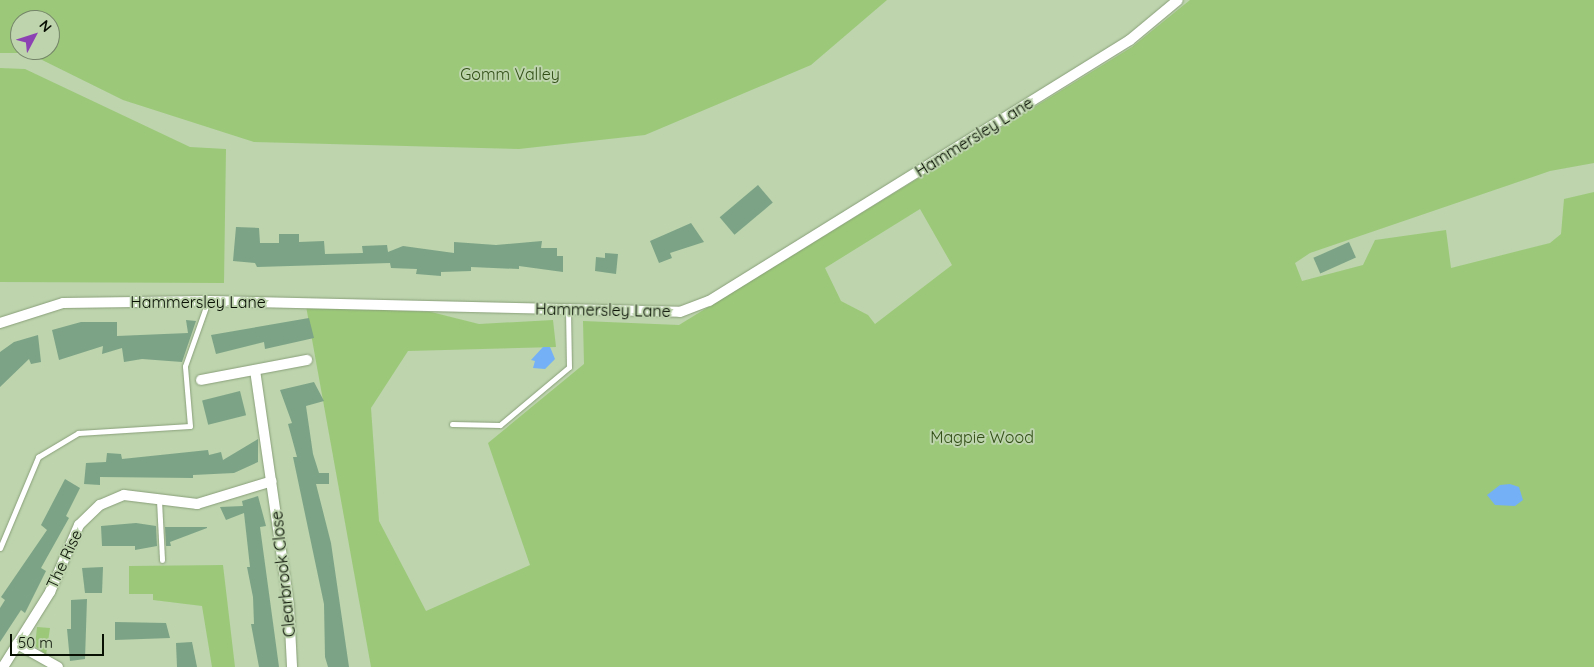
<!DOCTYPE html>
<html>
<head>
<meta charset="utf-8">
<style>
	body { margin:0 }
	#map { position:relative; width:1594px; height:667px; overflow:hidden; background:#bdd4ad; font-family:Quicksand,sans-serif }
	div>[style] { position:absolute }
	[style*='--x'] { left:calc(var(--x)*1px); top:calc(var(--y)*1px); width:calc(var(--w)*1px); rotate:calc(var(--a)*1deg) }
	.green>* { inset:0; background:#9cc979 }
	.water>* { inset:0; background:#73b0f5 }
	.building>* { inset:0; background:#7ca386; transform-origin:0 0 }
	.roads { filter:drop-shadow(0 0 1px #899f79) drop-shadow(0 0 1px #899f79) }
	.lane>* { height:5px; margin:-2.5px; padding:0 2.5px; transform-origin:2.5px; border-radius:2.5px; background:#fff }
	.street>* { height:10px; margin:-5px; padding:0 5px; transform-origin:5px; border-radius:5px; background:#fff }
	span { translate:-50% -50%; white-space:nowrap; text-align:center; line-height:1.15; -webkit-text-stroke:4px #bdd4ad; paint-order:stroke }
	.park-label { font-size:16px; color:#324e16 }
	.street-label { font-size:16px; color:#080f03 }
	.north { position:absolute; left:10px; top:10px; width:50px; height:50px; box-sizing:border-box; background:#bdd4ad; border:1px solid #758569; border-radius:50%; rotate:50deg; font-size:14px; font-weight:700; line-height:20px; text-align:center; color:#080f03 }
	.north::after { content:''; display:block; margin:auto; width:18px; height:22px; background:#8d42b4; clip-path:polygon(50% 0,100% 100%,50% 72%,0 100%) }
	.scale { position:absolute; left:10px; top:634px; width:94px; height:22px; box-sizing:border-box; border:2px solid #080f03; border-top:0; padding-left:6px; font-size:15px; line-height:18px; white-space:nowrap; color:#080f03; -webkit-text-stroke:4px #bdd4ad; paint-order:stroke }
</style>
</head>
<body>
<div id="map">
	<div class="green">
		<i style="clip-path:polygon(evenodd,0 0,887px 0,811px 65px,645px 135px,519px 149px,254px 142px,123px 100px,28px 53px,0 53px,0 0,20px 20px,50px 20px,50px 50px,20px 50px,20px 20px)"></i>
		<i style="clip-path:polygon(evenodd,1190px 0,1594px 0,1594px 163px,1550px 171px,1310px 253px,1295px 263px,1302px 281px,1363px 265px,1375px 240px,1446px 230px,1451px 268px,1550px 243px,1561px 234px,1564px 199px,1594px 192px,1594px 667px,371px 667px,306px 306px,431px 312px,479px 324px,553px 320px,556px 347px,408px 351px,371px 408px,379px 521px,426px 611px,530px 565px,488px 443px,584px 364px,583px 321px,679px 325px,1132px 47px,1190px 0,920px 209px,952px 265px,875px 324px,868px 315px,841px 301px,825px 268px,920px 209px)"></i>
		<i style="clip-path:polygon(0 68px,25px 69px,190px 147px,226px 149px,224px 283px,0 282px)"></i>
		<i style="clip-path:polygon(223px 565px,235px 667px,212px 667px,202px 606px,153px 600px,153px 594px,129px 594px,129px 566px)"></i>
		<i style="clip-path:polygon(37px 627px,50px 628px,46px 655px,35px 646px)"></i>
	</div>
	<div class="water">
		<i style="clip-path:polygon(543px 347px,550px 347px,555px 359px,545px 369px,533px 368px,535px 361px,531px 360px)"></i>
		<i style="clip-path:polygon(1510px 484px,1519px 487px,1523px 500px,1515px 506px,1495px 505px,1487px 495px,1500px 485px)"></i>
	</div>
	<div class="building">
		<i style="left:758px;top:185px;width:23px;height:50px;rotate:50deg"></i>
		<i style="clip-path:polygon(691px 223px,704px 242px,670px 253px,672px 258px,659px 263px,650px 241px)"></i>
		<i style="clip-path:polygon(236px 227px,259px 228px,260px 243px,279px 243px,279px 234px,299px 234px,299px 242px,324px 241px,325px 254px,363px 253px,362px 246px,387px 245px,388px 252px,403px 246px,454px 253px,454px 242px,496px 245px,542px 241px,541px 248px,557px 248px,557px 256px,563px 256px,563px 272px,519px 266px,519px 269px,471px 267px,471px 271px,441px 272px,441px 276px,416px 274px,417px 269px,391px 268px,390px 263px,257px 267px,255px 263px,233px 261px)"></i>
		<i style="left:1349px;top:242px;width:17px;height:39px;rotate:66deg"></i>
		<i style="clip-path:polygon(605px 253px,618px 254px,616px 274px,595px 271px,596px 257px,605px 258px)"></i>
		<i style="clip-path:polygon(309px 318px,314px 338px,265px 349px,264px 342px,216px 354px,211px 335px)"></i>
		<i style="clip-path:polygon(186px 320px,196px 321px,182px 362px,142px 359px,124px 362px,122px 348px,102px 354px,103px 346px,59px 360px,52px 330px,81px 322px,117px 322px,117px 336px,188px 333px)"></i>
		<i style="clip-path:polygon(38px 335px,41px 362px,31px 364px,29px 359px,0 387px,0 352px,14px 342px)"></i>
		<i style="clip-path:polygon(314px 382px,324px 401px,306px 406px,313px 454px,319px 473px,329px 473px,329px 484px,316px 484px,331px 543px,349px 667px,328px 667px,325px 657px,324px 604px,293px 457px,297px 457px,288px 424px,292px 423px,280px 390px)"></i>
		<i style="left:240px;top:391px;width:25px;height:39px;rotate:76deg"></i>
		<i style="clip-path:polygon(258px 439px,258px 462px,234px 473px,193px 475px,193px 478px,100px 477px,100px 485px,84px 484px,86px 463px,106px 462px,107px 453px,121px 454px,122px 459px,208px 450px,209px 455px,221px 452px,223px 460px)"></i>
		<i style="clip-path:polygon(65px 479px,80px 488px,66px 516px,69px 518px,41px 568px,46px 571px,25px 613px,21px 610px,0 642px,0 608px,5px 600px,1px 597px,47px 530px,41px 525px)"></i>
		<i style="clip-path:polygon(258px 496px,266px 526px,260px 527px,279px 667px,259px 667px,251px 624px,254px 624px,253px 597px,247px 567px,250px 567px,244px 513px,226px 520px,220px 507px,243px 506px,242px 501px)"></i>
		<i style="clip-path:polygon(136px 523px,156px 526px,157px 546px,135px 550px,135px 546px,102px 546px,101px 526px)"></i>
		<i style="clip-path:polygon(165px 527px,207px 527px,207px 528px,170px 542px,171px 546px,166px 546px)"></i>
		<i style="clip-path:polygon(103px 567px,102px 593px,85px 593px,82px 568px)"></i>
		<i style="clip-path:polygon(87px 599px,85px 659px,70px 661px,67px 629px,71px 629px,71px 600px)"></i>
		<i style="clip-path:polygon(115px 622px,166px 623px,170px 638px,115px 640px)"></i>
		<i style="clip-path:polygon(192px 642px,197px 667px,177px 667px,176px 643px)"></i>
	</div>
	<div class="roads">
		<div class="lane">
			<i style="--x:452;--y:424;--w:48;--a:1.2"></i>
			<i style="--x:500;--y:425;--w:90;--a:-40"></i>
			<i style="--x:569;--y:367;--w:55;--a:-91"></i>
			<i style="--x:159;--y:500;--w:60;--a:87.1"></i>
			<i style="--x:0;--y:548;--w:99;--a:-67.3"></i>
			<i style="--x:38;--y:457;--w:47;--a:-31"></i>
			<i style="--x:78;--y:433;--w:112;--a:-3.6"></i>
			<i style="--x:190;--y:426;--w:60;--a:-94.8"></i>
			<i style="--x:185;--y:366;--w:69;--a:-70.5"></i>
		</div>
		<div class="street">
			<i style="--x:0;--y:323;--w:66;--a:-17.6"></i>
			<i style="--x:63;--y:303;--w:146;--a:-0.8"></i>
			<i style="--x:209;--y:301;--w:471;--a:1.3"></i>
			<i style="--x:680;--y:312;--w:31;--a:-21"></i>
			<i style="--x:709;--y:301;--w:495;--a:-31.8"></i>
			<i style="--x:1130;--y:40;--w:62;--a:-39.8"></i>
			<i style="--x:255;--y:370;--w:239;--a:81.8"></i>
			<i style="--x:289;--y:607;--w:60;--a:87.1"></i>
			<i style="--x:201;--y:380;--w:108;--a:-10.7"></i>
			<i style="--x:17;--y:644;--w:47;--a:29.3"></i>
			<i style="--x:3;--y:667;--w:89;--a:-57.9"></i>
			<i style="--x:50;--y:592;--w:73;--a:-66.6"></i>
			<i style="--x:79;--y:525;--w:29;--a:-44"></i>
			<i style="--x:100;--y:505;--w:26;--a:-23"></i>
			<i style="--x:124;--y:495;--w:74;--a:7"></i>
			<i style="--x:197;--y:504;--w:78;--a:-17"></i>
		</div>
	</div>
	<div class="park-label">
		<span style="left:510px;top:74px">Gomm Valley</span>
		<span style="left:982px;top:437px">Magpie Wood</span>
	</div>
	<div class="street-label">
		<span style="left:974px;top:137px;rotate:-32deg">Hammersley Lane</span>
		<span style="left:198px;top:302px">Hammersley Lane</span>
		<span style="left:603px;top:310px;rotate:1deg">Hammersley Lane</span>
		<span style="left:64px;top:559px;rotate:-65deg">The Rise</span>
		<span style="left:283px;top:574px;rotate:-96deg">Clearbrook Close</span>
	</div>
	<div class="north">N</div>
	<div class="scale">50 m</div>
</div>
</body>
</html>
